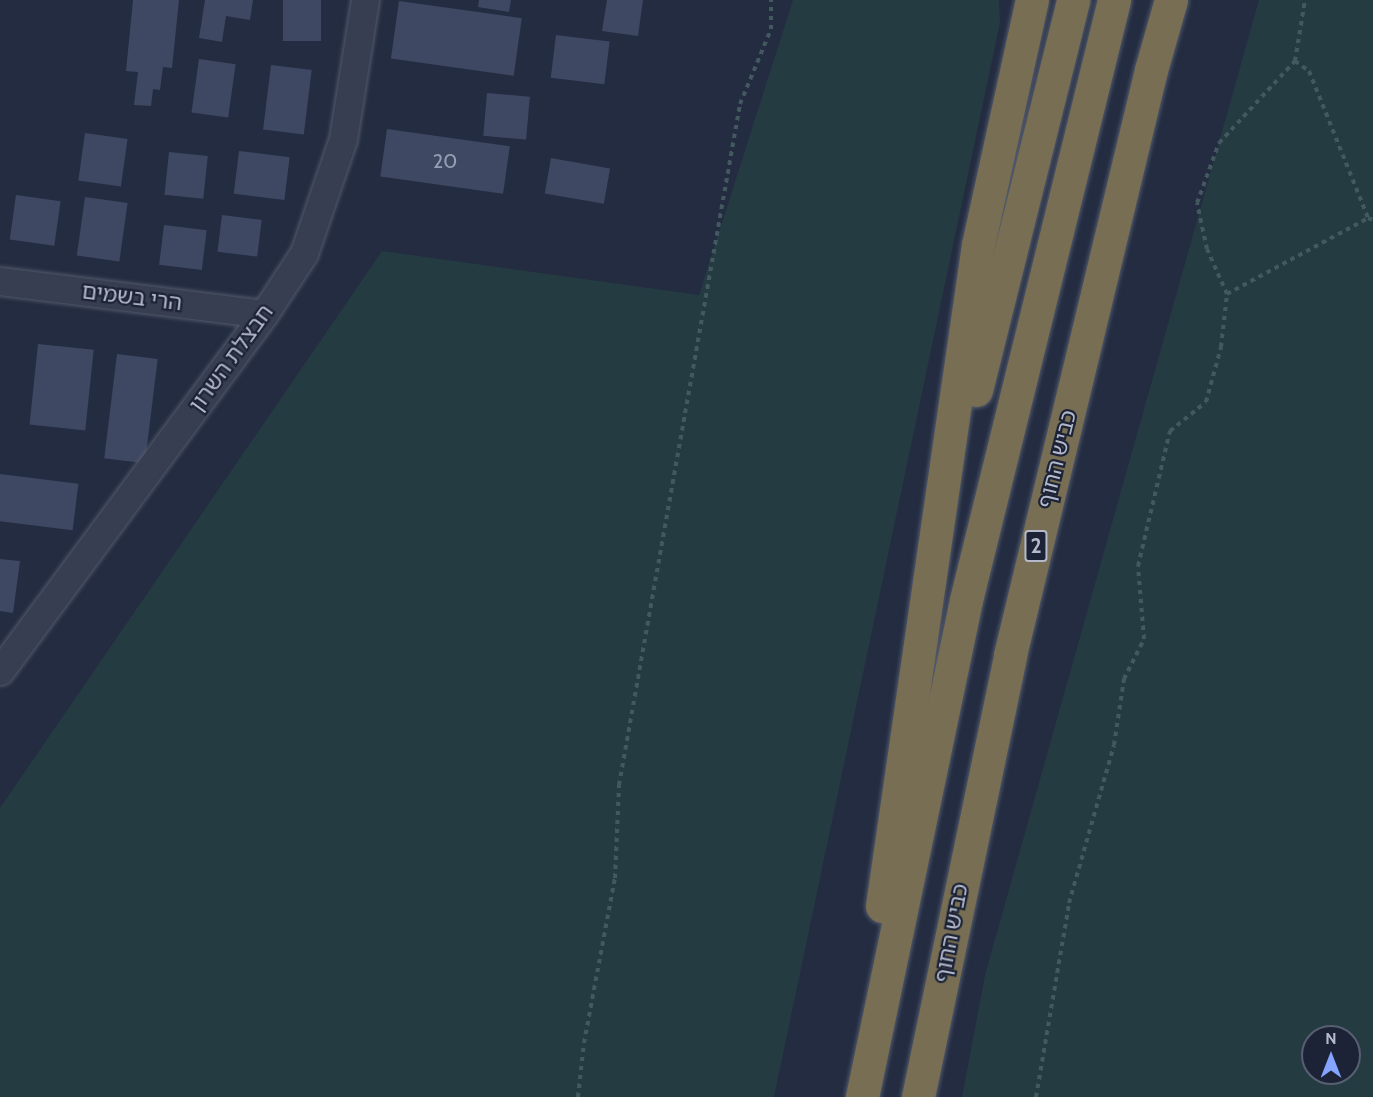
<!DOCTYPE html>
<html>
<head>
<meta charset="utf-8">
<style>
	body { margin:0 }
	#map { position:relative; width:1373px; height:1097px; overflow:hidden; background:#232c41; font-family:Cabin,"Noto Sans Hebrew",sans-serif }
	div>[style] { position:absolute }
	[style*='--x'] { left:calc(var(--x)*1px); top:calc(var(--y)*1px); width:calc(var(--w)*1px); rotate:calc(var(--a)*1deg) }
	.green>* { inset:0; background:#253b42 }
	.building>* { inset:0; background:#3e4862; transform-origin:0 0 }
	.path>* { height:4px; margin-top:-2px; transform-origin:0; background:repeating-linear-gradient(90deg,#43585f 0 4.5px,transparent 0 9px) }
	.roads { filter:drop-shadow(0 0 2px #52596b) drop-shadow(0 0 2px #52596b) }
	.street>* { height:27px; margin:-13.5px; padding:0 13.5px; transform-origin:13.5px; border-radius:13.5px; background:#373e51 }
	.highway>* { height:33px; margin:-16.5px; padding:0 16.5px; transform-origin:16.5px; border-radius:16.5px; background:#786e53 }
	span { translate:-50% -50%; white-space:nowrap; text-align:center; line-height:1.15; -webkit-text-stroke:4.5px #1c2336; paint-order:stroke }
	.number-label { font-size:20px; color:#969eb1 }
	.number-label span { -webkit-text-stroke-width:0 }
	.shield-label span { padding:2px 4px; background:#1c2336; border:2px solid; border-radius:4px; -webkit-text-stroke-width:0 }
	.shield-label { font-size:21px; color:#b4bacb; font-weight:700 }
	.street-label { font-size:22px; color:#b4bacb }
	.north { position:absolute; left:1301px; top:1025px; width:60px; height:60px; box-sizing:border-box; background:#1c2336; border:2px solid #595f72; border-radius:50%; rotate:0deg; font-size:16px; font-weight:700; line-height:24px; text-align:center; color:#b4bacb }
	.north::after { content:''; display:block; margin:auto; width:21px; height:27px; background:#85a4ff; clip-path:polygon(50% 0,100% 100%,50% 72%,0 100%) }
</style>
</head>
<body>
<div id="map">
	<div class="green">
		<i style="clip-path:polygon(793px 0,999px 0,1000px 22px,774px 1097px,0 1097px,0 808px,382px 251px,699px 295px)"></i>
		<i style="clip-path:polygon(evenodd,1259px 0,1373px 0,1373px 1097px,962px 1097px,985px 975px,1259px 0,1313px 1037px,1349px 1037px,1349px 1073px,1313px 1073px,1313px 1037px)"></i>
	</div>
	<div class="building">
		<i style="clip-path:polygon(133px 0,179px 0,172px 68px,163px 67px,160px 90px,153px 89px,151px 106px,134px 105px,138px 72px,126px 71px)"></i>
		<i style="clip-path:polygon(205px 0,253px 0,250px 20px,226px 16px,222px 42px,199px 38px)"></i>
		<i style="left:283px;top:0;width:38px;height:41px"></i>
		<i style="clip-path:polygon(479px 0,511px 0,509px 12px,478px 7px)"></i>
		<i style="clip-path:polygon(607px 0,643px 0,638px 36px,602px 31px)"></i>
		<i style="left:399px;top:1px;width:124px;height:58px;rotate:8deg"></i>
		<i style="left:556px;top:35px;width:54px;height:43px;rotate:7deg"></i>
		<i style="left:199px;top:59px;width:37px;height:54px;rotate:8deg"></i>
		<i style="left:271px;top:65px;width:41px;height:65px;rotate:7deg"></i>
		<i style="left:487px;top:93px;width:43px;height:43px;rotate:5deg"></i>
		<i style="left:387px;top:129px;width:124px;height:48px;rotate:8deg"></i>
		<i style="left:85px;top:133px;width:43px;height:48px;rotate:8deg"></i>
		<i style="left:239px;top:151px;width:51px;height:43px;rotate:7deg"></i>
		<i style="left:169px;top:152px;width:39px;height:43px;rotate:6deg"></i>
		<i style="left:551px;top:158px;width:60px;height:36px;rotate:10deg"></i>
		<i style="left:16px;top:195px;width:45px;height:45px;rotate:8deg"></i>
		<i style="left:85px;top:197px;width:43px;height:59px;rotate:8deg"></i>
		<i style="left:222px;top:215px;width:40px;height:37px;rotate:7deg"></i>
		<i style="left:164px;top:225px;width:43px;height:40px;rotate:7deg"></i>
		<i style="left:38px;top:344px;width:56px;height:81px;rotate:6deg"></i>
		<i style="left:117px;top:354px;width:41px;height:105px;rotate:7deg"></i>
		<i style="left:0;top:474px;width:79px;height:47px;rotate:7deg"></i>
		<i style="clip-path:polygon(0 559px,20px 561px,13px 613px,0 611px)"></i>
	</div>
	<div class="path">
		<i style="--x:1295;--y:61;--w:17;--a:36"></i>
		<i style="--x:1309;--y:71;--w:158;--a:68.1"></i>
		<i style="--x:1227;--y:294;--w:160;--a:-28.3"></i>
		<i style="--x:1368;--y:218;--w:5;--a:22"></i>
		<i style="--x:578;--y:1097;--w:54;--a:-83.7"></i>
		<i style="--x:584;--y:1043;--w:168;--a:-79.4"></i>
		<i style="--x:615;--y:878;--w:93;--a:-87.5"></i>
		<i style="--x:619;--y:785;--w:692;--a:-79.92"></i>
		<i style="--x:740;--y:104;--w:81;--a:-67.5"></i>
		<i style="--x:771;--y:29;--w:29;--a:-90"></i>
		<i style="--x:1036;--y:1097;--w:197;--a:-80.3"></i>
		<i style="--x:1069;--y:903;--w:164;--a:-74.1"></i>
		<i style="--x:1114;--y:745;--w:67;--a:-81.4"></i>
		<i style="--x:1124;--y:679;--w:45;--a:-63.4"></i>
		<i style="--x:1144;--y:639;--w:73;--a:-94.7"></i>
		<i style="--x:1138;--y:566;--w:139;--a:-76.7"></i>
		<i style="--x:1170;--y:431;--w:46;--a:-38.9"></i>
		<i style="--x:1206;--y:402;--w:57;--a:-74.7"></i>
		<i style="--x:1221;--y:347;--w:53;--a:-83.5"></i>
		<i style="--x:1227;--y:294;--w:49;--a:-114"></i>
		<i style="--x:1207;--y:249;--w:47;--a:-102.3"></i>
		<i style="--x:1197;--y:203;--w:64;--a:-69.9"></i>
		<i style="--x:1219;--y:143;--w:112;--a:-47.2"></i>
		<i style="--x:1295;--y:61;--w:62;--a:-80.7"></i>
	</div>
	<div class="roads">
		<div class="street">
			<i style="--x:0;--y:281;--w:266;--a:7.1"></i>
			<i style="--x:0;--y:671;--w:444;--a:-53.5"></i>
			<i style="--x:264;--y:314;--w:73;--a:-56.7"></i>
			<i style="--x:304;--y:253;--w:120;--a:-71.1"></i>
			<i style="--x:343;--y:139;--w:141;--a:-81"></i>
		</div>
		<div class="highway">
			<i style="--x:976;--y:390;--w:402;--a:-76"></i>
			<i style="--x:882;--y:906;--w:668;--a:-81.74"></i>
			<i style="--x:978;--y:245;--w:251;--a:-77.6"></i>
			<i style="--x:862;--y:1097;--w:508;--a:-78.18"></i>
			<i style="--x:966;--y:600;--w:618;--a:-76.14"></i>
			<i style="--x:918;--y:1097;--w:451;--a:-78.2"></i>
			<i style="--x:1010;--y:655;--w:602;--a:-76.45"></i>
			<i style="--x:1151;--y:70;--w:73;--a:-74.1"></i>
		</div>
	</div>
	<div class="number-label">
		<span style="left:445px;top:161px">20</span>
	</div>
	<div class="shield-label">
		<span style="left:1036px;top:546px">2</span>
	</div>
	<div class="street-label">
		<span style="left:132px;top:297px;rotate:7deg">הרי בשמים</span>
		<span style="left:231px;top:358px;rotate:-54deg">חבצלת השרון</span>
		<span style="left:1057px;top:459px;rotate:-76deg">כביש החוף</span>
		<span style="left:951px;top:933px;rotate:-79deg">כביש החוף</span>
	</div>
	<div class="north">N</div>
</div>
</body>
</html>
